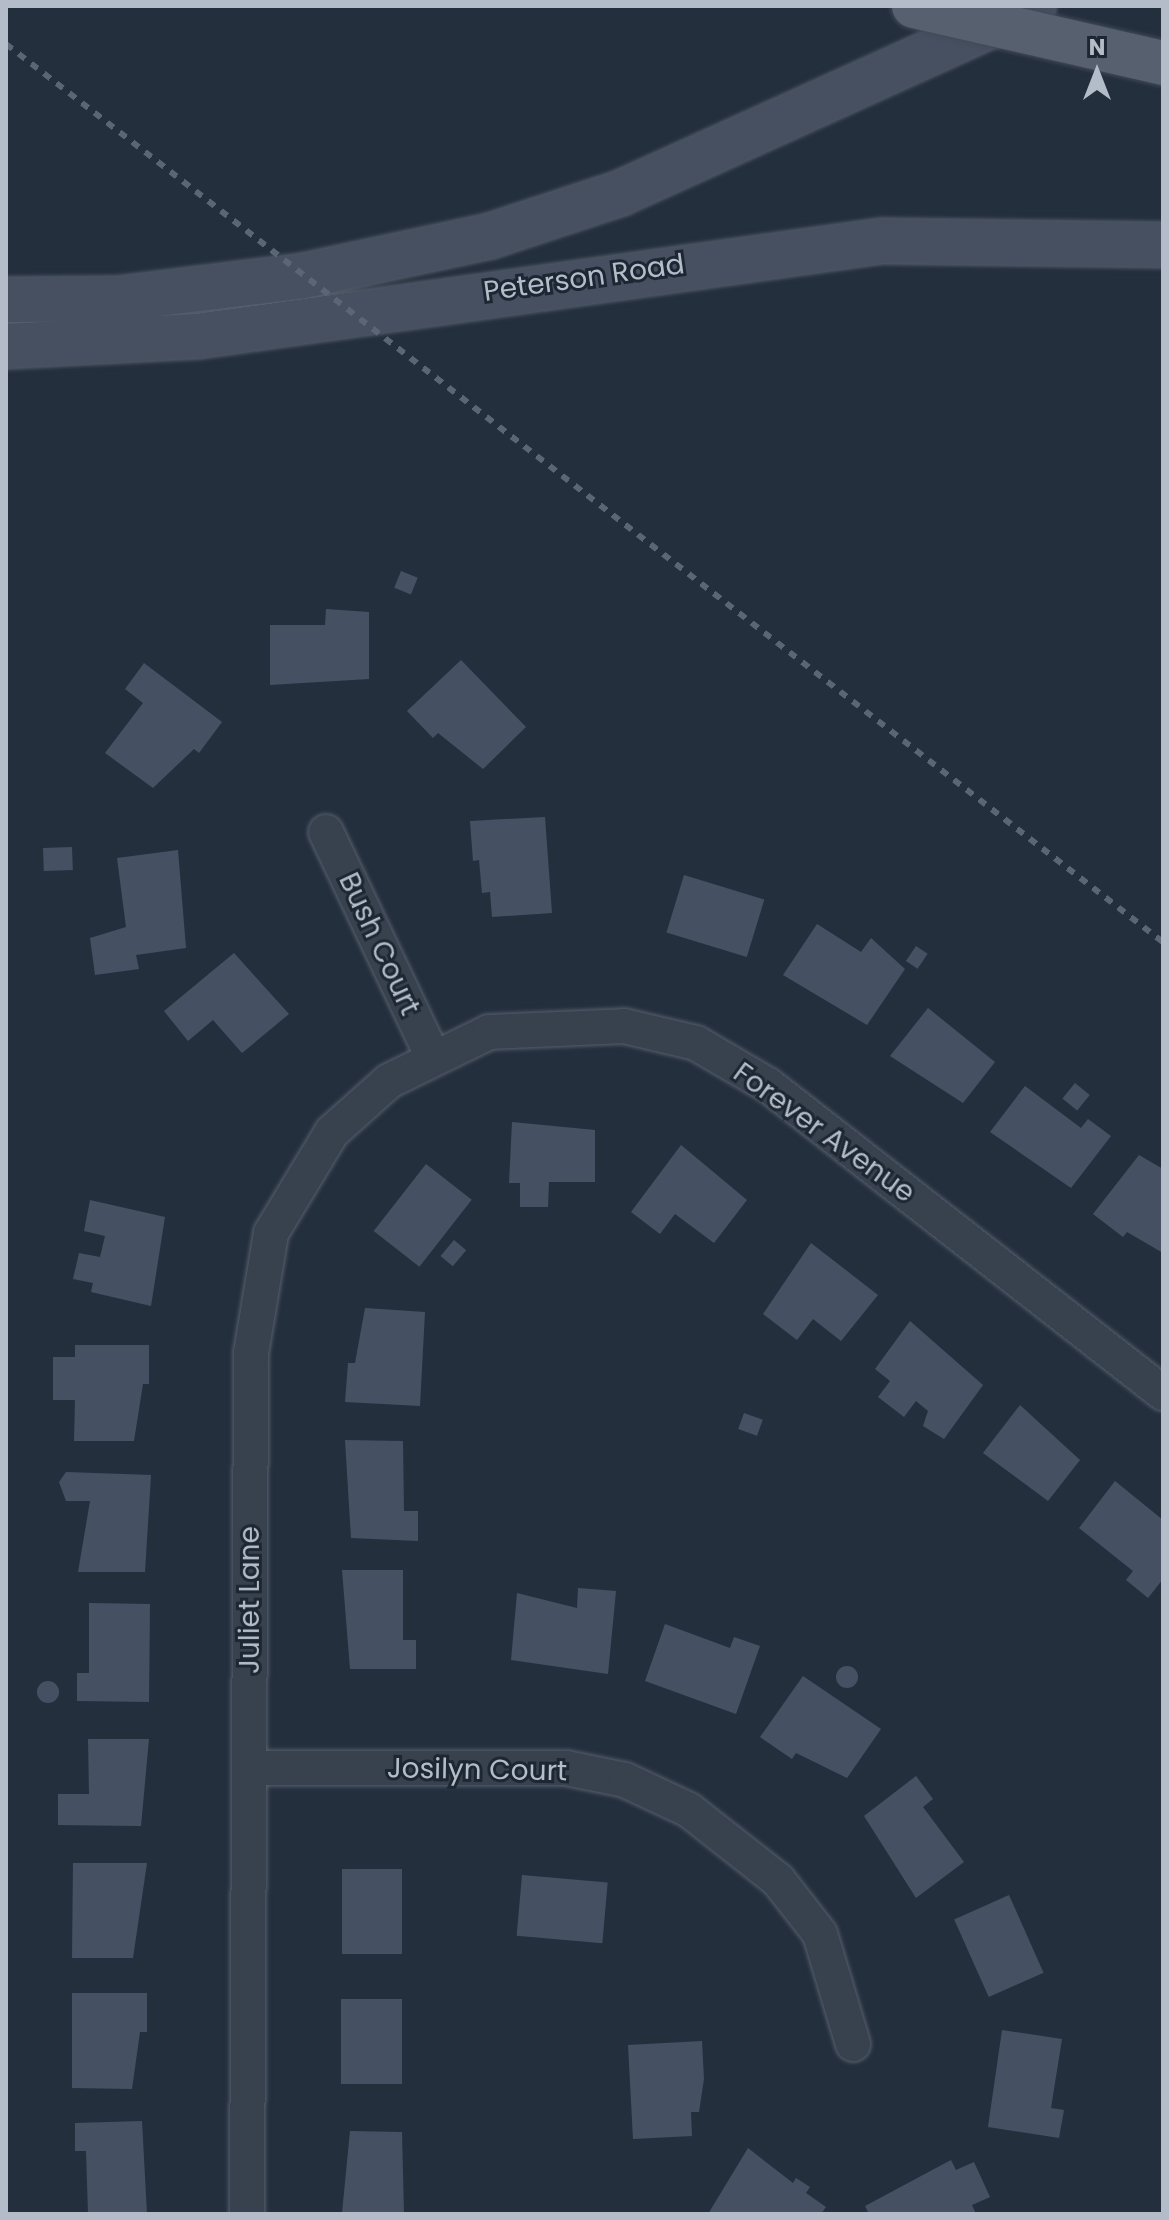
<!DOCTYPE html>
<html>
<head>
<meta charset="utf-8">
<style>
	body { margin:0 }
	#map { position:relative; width:1169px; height:2220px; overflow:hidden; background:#242f3e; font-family:Poppins,sans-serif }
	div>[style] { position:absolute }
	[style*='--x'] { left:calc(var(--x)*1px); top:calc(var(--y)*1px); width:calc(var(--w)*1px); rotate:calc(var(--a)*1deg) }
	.building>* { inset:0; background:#455162; transform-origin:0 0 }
	.round { border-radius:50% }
	.roads { filter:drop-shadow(0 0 2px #565f6c) drop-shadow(0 0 2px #565f6c) }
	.minor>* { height:34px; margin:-17px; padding:0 17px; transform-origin:17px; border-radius:17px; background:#38414e }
	.secondary>* { height:44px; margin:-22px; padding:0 22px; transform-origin:22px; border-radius:22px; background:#465061 }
	.rail>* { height:6px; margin-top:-3px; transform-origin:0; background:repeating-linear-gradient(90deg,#5a6575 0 8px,transparent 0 16px) }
	.bridges { filter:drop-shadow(0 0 2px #414a57) drop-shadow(0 0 2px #414a57) }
	.primary-bridge>* { height:44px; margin:-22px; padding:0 22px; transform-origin:22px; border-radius:22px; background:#56606e }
	span { translate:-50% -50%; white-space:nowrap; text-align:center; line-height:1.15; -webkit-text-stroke:6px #1d2633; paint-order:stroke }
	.street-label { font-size:28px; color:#b4bcc9 }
	.frame { position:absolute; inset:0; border:8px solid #b4bcc9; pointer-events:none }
	.north { position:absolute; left:1057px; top:32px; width:80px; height:80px; -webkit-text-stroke:6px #1d2633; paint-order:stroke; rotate:0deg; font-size:22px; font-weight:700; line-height:32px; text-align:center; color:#b4bcc9 }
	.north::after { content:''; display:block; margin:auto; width:28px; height:36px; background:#b4bcc9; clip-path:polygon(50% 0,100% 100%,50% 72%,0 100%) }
</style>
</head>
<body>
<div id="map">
	<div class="building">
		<i style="left:401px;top:571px;width:18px;height:18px;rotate:22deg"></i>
		<i style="clip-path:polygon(326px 609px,369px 612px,369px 679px,270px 685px,270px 625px,325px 625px)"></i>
		<i style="clip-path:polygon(461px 660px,526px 727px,483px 769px,438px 733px,433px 738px,407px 711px)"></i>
		<i style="clip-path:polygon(144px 663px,222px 722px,199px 753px,194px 749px,153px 788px,105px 753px,143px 703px,125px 689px)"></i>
		<i style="clip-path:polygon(545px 817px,552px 913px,492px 917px,490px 892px,482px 893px,479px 860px,473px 861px,470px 821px)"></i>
		<i style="left:72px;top:847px;width:23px;height:29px;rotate:88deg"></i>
		<i style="clip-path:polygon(178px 850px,186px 948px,136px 955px,139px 969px,95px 975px,90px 938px,126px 927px,117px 858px)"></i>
		<i style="left:684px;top:875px;width:84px;height:60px;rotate:17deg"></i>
		<i style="clip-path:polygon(817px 924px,861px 952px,871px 938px,905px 969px,867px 1025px,783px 975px)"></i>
		<i style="left:916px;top:946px;width:14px;height:18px;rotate:34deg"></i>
		<i style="clip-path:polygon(234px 953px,289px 1014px,242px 1053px,213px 1020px,188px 1041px,164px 1011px)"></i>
		<i style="clip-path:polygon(928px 1008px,995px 1062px,963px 1103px,890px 1056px)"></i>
		<i style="left:1075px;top:1083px;width:19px;height:20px;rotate:39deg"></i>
		<i style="clip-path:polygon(1025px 1086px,1081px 1128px,1088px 1119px,1111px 1136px,1071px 1188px,990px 1132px)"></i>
		<i style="clip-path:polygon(512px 1122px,595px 1130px,595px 1182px,549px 1182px,548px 1207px,520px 1207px,520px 1183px,509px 1183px)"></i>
		<i style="clip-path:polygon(681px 1145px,747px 1200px,714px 1243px,675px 1214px,660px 1234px,631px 1212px)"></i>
		<i style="clip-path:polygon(1139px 1155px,1163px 1169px,1163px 1253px,1127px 1232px,1123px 1237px,1093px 1214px)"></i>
		<i style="left:426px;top:1164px;width:58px;height:85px;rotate:38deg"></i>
		<i style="clip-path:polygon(90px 1200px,165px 1217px,151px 1306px,91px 1292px,93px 1283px,73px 1279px,79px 1253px,100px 1257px,105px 1236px,84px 1231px)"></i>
		<i style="left:454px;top:1240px;width:16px;height:21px;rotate:40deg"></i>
		<i style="clip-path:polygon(811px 1243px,878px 1295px,841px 1341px,813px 1319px,797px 1340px,763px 1314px)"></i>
		<i style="clip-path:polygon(365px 1308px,425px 1312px,420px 1406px,345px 1402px,348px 1363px,355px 1363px)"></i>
		<i style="clip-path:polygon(910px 1321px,983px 1385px,944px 1439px,923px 1426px,928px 1411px,916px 1401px,904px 1417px,878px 1397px,890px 1381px,875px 1369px)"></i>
		<i style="clip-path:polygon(75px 1345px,149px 1345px,149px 1384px,143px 1384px,134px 1441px,74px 1441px,75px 1400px,53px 1400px,53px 1357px,75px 1357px)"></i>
		<i style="clip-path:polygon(1020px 1405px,1080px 1460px,1048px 1501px,983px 1453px)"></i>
		<i style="left:744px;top:1413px;width:20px;height:17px;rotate:20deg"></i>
		<i style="clip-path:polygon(345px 1440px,403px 1441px,404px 1511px,418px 1511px,418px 1541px,351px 1538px)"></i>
		<i style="clip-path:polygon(66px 1472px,151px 1475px,145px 1572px,78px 1572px,90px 1501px,66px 1501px,59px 1482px)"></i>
		<i style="clip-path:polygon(1115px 1481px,1163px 1520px,1163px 1579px,1148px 1598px,1126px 1580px,1133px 1571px,1079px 1528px)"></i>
		<i style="clip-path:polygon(342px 1570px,403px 1570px,403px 1640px,416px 1640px,416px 1669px,350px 1669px)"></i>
		<i style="clip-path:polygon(578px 1588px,616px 1591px,608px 1674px,511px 1660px,517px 1593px,577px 1608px)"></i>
		<i style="clip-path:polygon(89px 1603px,150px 1604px,149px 1702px,77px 1701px,77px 1673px,89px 1673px)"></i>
		<i style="clip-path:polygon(665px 1624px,730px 1648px,734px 1637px,760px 1646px,736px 1714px,645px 1681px)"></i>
		<i class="round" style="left:836px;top:1666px;width:22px;height:22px"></i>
		<i style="clip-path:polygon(803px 1676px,881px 1729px,847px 1778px,796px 1753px,792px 1759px,760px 1737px)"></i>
		<i class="round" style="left:37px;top:1681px;width:22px;height:22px"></i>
		<i style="clip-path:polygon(88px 1739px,149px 1739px,141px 1826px,58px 1825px,58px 1794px,89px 1794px)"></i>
		<i style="clip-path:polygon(916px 1776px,933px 1799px,923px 1807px,964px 1862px,916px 1898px,864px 1816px)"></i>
		<i style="clip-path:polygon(73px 1863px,147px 1863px,133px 1958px,72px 1958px)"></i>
		<i style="left:342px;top:1869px;width:60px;height:85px"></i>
		<i style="left:522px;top:1875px;width:86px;height:61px;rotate:5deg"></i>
		<i style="left:1009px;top:1895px;width:85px;height:60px;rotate:66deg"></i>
		<i style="clip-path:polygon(72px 1993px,147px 1993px,147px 2032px,140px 2032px,132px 2089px,72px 2088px)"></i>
		<i style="left:341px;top:1999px;width:61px;height:85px"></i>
		<i style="clip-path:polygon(1002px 2030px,1062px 2039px,1051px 2108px,1064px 2110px,1059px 2138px,988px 2127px)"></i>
		<i style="clip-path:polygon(702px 2041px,704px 2079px,699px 2112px,691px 2112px,692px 2136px,633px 2139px,628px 2045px)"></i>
		<i style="clip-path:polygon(142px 2121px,147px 2214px,88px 2214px,86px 2151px,75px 2151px,75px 2123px)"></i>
		<i style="clip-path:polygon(350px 2131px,402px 2132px,404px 2214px,342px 2213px)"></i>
		<i style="clip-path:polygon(748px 2148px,793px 2183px,796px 2178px,810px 2187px,806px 2193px,826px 2207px,821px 2214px,708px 2214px)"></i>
		<i style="clip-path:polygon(951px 2160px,956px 2170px,974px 2162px,990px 2197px,972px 2205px,976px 2214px,869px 2214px,865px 2206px)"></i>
	</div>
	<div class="roads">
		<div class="minor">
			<i style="--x:326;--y:832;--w:249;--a:64.6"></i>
			<i style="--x:249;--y:1768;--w:317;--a:0"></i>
			<i style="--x:566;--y:1768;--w:60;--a:11.5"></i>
			<i style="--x:625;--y:1780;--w:71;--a:25.1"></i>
			<i style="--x:689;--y:1810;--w:113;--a:38.2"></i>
			<i style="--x:778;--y:1880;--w:68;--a:52.1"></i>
			<i style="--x:820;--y:1934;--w:115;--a:73.3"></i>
			<i style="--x:247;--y:2214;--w:861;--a:-89.73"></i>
			<i style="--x:251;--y:1353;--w:122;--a:-80.5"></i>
			<i style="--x:271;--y:1233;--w:118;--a:-58.9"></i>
			<i style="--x:332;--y:1132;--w:76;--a:-41.8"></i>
			<i style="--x:389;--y:1081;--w:111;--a:-26.1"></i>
			<i style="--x:489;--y:1032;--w:135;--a:-2.5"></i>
			<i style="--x:624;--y:1026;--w:74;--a:13.3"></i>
			<i style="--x:696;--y:1043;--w:83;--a:30.3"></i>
			<i style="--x:768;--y:1085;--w:501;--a:37.95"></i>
		</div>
		<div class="secondary">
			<i style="--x:6;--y:300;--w:111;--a:-0.5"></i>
			<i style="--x:117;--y:299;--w:188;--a:-7"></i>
			<i style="--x:304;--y:276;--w:190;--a:-12.1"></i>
			<i style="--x:490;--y:236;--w:138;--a:-18.2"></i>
			<i style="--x:621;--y:193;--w:453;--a:-24.4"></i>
			<i style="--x:6;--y:346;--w:192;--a:-3"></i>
			<i style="--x:198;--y:336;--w:691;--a:-7.91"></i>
			<i style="--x:882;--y:241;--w:281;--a:0.8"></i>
		</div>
	</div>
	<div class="rail">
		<i style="--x:6;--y:44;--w:1465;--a:37.82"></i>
	</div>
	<div class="bridges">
		<div class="primary-bridge">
			<i style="--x:914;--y:6;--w:255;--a:12.9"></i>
		</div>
	</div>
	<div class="street-label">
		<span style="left:584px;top:278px;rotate:-8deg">Peterson Road</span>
		<span style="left:379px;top:944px;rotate:65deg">Bush Court</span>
		<span style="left:824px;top:1133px;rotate:36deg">Forever Avenue</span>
		<span style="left:250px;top:1600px;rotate:-90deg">Juliet Lane</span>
		<span style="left:477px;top:1770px;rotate:1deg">Josilyn Court</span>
	</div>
	<div class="frame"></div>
	<div class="north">N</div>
</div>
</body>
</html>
